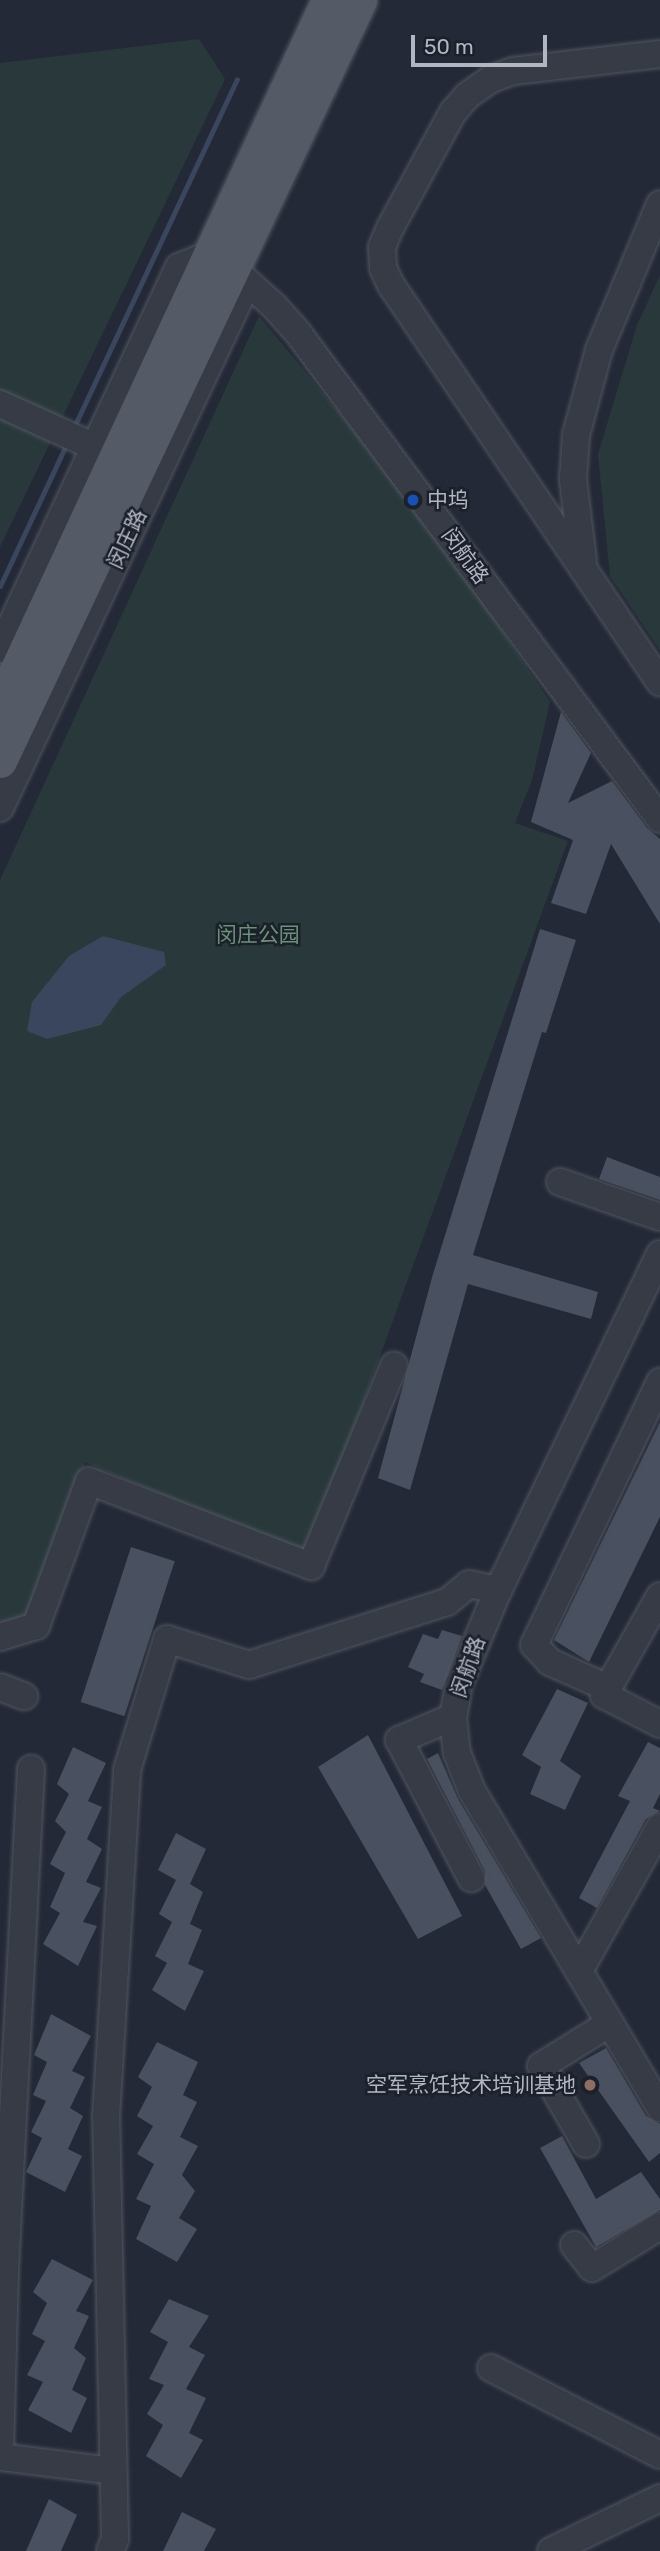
<!DOCTYPE html>
<html>
<head>
<meta charset="utf-8">
<style>
	body { margin:0 }
	#map { position:relative; width:660px; height:2551px; overflow:hidden; background:#232936; font-family:Rubik,"Noto Sans SC",sans-serif }
	div>[style] { position:absolute }
	[style*='--x'] { left:calc(var(--x)*1px); top:calc(var(--y)*1px); width:calc(var(--w)*1px); rotate:calc(var(--a)*1deg) }
	.green>* { inset:0; background:#29393b }
	.water>* { inset:0; background:#3a465d }
	.stream>* { height:5px; margin:-2.5px; padding:0 2.5px; transform-origin:2.5px; border-radius:2.5px; background:#3a465d }
	.building>* { inset:0; background:#49505f; transform-origin:0 0 }
	.roads { filter:drop-shadow(0 0 2px #515661) drop-shadow(0 0 2px #515661) }
	.minor>* { height:26px; margin:-13px; padding:0 13px; transform-origin:13px; border-radius:13px; background:#363b46 }
	.major>* { height:33px; margin:-16.5px; padding:0 16.5px; transform-origin:16.5px; border-radius:16.5px; background:#545a66 }
	.dots>* { width:19px; height:19px; translate:-50% -50%; box-sizing:border-box; border:4px solid #1b202b; border-radius:50% }
	span { translate:-50% -50%; white-space:nowrap; text-align:center; line-height:1.15; -webkit-text-stroke:5px #1b202b; paint-order:stroke }
	.poi-label { font-size:21px; color:#b1b6c3 }
	.left { translate:0 -50%; text-align:left }
	.right { translate:-100% -50%; text-align:right }
	.street-label { font-size:21px; color:#b1b6c3 }
	.park-label { font-size:21px; color:#6b9177 }
	.scale { position:absolute; left:411px; top:35px; width:136px; height:32px; box-sizing:border-box; border:4px solid #b1b6c3; border-top:0; padding-left:9px; font-size:21px; line-height:24px; white-space:nowrap; color:#b1b6c3; -webkit-text-stroke:5px #1b202b; paint-order:stroke }
</style>
</head>
<body>
<div id="map">
	<div class="green">
		<i style="clip-path:polygon(199px 39px,225px 79px,0 547px,0 63px)"></i>
		<i style="clip-path:polygon(660px 275px,660px 650px,610px 576px,598px 454px,637px 325px)"></i>
		<i style="clip-path:polygon(259px 316px,427px 519px,550px 702px,532px 780px,515px 823px,568px 841px,307px 1556px,85px 1462px,34px 1617px,0 1626px,0 880px)"></i>
	</div>
	<div class="water">
		<i style="clip-path:polygon(103px 936px,164px 952px,166px 965px,121px 997px,101px 1025px,47px 1039px,27px 1031px,32px 1002px,69px 956px)"></i>
	</div>
	<div class="stream">
		<i style="--x:74;--y:427;--w:384;--a:-64.9"></i>
		<i style="--x:0;--y:586;--w:158;--a:-64.9"></i>
	</div>
	<div class="building">
		<i style="clip-path:polygon(561px 712px,591px 753px,568px 803px,612px 781px,647px 828px,660px 839px,660px 924px,611px 844px,586px 914px,551px 903px,573px 840px,531px 822px)"></i>
		<i style="clip-path:polygon(540px 929px,576px 940px,546px 1033px,542px 1032px,473px 1255px,598px 1292px,591px 1319px,468px 1284px,410px 1490px,378px 1478px,433px 1274px)"></i>
		<i style="clip-path:polygon(607px 1157px,660px 1177px,660px 1200px,599px 1179px)"></i>
		<i style="clip-path:polygon(660px 1422px,660px 1517px,589px 1662px,554px 1640px)"></i>
		<i style="left:131px;top:1547px;width:46px;height:163px;rotate:18deg"></i>
		<i style="clip-path:polygon(442px 1630px,462px 1636px,442px 1690px,420px 1682px,424px 1674px,408px 1667px,423px 1634px,438px 1639px)"></i>
		<i style="clip-path:polygon(557px 1689px,588px 1703px,560px 1761px,581px 1776px,565px 1810px,530px 1794px,541px 1767px,522px 1755px)"></i>
		<i style="clip-path:polygon(368px 1735px,462px 1916px,418px 1939px,318px 1767px)"></i>
		<i style="clip-path:polygon(648px 1742px,660px 1748px,660px 1794px,653px 1808px,660px 1811px,646px 1819px,597px 1908px,579px 1898px,630px 1801px,618px 1796px)"></i>
		<i style="clip-path:polygon(73px 1747px,106px 1763px,88px 1801px,102px 1807px,87px 1839px,102px 1849px,86px 1882px,101px 1888px,83px 1922px,97px 1926px,78px 1966px,43px 1944px,60px 1913px,50px 1907px,65px 1873px,50px 1864px,66px 1832px,55px 1821px,69px 1794px,57px 1784px)"></i>
		<i style="clip-path:polygon(438px 1753px,458px 1799px,541px 1938px,521px 1949px,485px 1885px,485px 1871px,427px 1759px)"></i>
		<i style="clip-path:polygon(176px 1833px,206px 1849px,190px 1884px,203px 1892px,190px 1924px,202px 1930px,188px 1964px,204px 1971px,185px 2011px,152px 1990px,167px 1963px,155px 1956px,172px 1922px,159px 1914px,176px 1880px,158px 1870px)"></i>
		<i style="clip-path:polygon(51px 2014px,91px 2036px,72px 2071px,85px 2077px,70px 2108px,83px 2116px,68px 2149px,82px 2156px,65px 2192px,26px 2172px,42px 2138px,31px 2132px,46px 2101px,33px 2095px,47px 2062px,34px 2055px)"></i>
		<i style="clip-path:polygon(157px 2042px,198px 2062px,183px 2095px,197px 2102px,180px 2137px,198px 2146px,182px 2175px,195px 2191px,179px 2218px,197px 2229px,177px 2262px,136px 2239px,151px 2206px,136px 2199px,154px 2164px,137px 2154px,153px 2126px,137px 2116px,152px 2087px,138px 2077px)"></i>
		<i style="clip-path:polygon(606px 2048px,646px 2116px,660px 2124px,660px 2153px,649px 2162px,579px 2063px)"></i>
		<i style="clip-path:polygon(562px 2136px,596px 2199px,641px 2172px,660px 2199px,660px 2210px,596px 2247px,540px 2148px)"></i>
		<i style="clip-path:polygon(52px 2259px,93px 2280px,76px 2311px,89px 2316px,74px 2348px,86px 2358px,72px 2390px,87px 2398px,71px 2433px,28px 2410px,43px 2382px,27px 2375px,45px 2341px,32px 2334px,47px 2303px,33px 2292px)"></i>
		<i style="clip-path:polygon(169px 2299px,209px 2316px,189px 2347px,205px 2355px,186px 2389px,206px 2398px,189px 2433px,203px 2440px,181px 2478px,146px 2456px,163px 2425px,147px 2414px,164px 2385px,149px 2379px,168px 2342px,150px 2332px)"></i>
		<i style="clip-path:polygon(49px 2499px,77px 2515px,61px 2551px,26px 2551px)"></i>
		<i style="clip-path:polygon(182px 2512px,216px 2529px,204px 2551px,163px 2551px)"></i>
	</div>
	<div class="roads">
		<div class="minor">
			<i style="--x:660;--y:54;--w:148;--a:173.4"></i>
			<i style="--x:513;--y:71;--w:23;--a:160"></i>
			<i style="--x:491;--y:79;--w:29;--a:145"></i>
			<i style="--x:467;--y:96;--w:21;--a:131"></i>
			<i style="--x:453;--y:112;--w:132;--a:118.5"></i>
			<i style="--x:390;--y:228;--w:21;--a:113"></i>
			<i style="--x:382;--y:247;--w:21;--a:87"></i>
			<i style="--x:383;--y:268;--w:19;--a:65"></i>
			<i style="--x:391;--y:285;--w:480;--a:55.9"></i>
			<i style="--x:0;--y:404;--w:104;--a:24.4"></i>
			<i style="--x:583;--y:561;--w:83;--a:-97"></i>
			<i style="--x:573;--y:479;--w:44;--a:-86.1"></i>
			<i style="--x:576;--y:435;--w:88;--a:-74.9"></i>
			<i style="--x:599;--y:350;--w:158;--a:-67.3"></i>
			<i style="--x:0;--y:649;--w:422;--a:-64.9"></i>
			<i style="--x:179;--y:267;--w:31;--a:-22"></i>
			<i style="--x:208;--y:255;--w:29;--a:29"></i>
			<i style="--x:233;--y:269;--w:55;--a:42.1"></i>
			<i style="--x:274;--y:306;--w:36;--a:48"></i>
			<i style="--x:298;--y:333;--w:606;--a:53.32"></i>
			<i style="--x:0;--y:808;--w:564;--a:-64.8"></i>
			<i style="--x:240;--y:298;--w:30;--a:-104"></i>
			<i style="--x:560;--y:1182;--w:106;--a:19.3"></i>
			<i style="--x:660;--y:1254;--w:373;--a:115.7"></i>
			<i style="--x:498;--y:1590;--w:102;--a:112.5"></i>
			<i style="--x:459;--y:1684;--w:34;--a:100"></i>
			<i style="--x:453;--y:1717;--w:36;--a:84"></i>
			<i style="--x:457;--y:1753;--w:41;--a:68.5"></i>
			<i style="--x:472;--y:1791;--w:369;--a:59.3"></i>
			<i style="--x:660;--y:1596;--w:114;--a:119.5"></i>
			<i style="--x:604;--y:1695;--w:63;--a:27.4"></i>
			<i style="--x:0;--y:1637;--w:38;--a:-17"></i>
			<i style="--x:36;--y:1626;--w:154;--a:-69.9"></i>
			<i style="--x:89;--y:1481;--w:238;--a:21"></i>
			<i style="--x:311;--y:1566;--w:217;--a:-67.5"></i>
			<i style="--x:0;--y:1687;--w:26;--a:21"></i>
			<i style="--x:608;--y:1688;--w:64;--a:-155.9"></i>
			<i style="--x:550;--y:1662;--w:23;--a:-133"></i>
			<i style="--x:534;--y:1645;--w:292;--a:-64.4"></i>
			<i style="--x:453;--y:1717;--w:59;--a:156.9"></i>
			<i style="--x:399;--y:1740;--w:156;--a:62.4"></i>
			<i style="--x:579;--y:1971;--w:165;--a:-60.6"></i>
			<i style="--x:586;--y:2144;--w:90;--a:-120"></i>
			<i style="--x:541;--y:2066;--w:81;--a:-31.9"></i>
			<i style="--x:574;--y:2245;--w:29;--a:52"></i>
			<i style="--x:592;--y:2268;--w:80;--a:-31.7"></i>
			<i style="--x:491;--y:2368;--w:190;--a:27.2"></i>
			<i style="--x:0;--y:2451;--w:181;--a:-88.4"></i>
			<i style="--x:5;--y:2270;--w:502;--a:-87.03"></i>
			<i style="--x:0;--y:2457;--w:114;--a:7.1"></i>
			<i style="--x:110;--y:2551;--w:13;--a:-67"></i>
			<i style="--x:115;--y:2539;--w:422;--a:-91.2"></i>
			<i style="--x:106;--y:2117;--w:348;--a:-86.5"></i>
			<i style="--x:127;--y:1770;--w:137;--a:-73"></i>
			<i style="--x:167;--y:1639;--w:86;--a:17.6"></i>
			<i style="--x:249;--y:1665;--w:208;--a:-17.7"></i>
			<i style="--x:447;--y:1602;--w:28;--a:-39"></i>
			<i style="--x:469;--y:1584;--w:30;--a:12"></i>
			<i style="--x:551;--y:2551;--w:121;--a:-25.9"></i>
		</div>
		<div class="major">
			<i style="--x:0;--y:705;--w:778;--a:-65.05"></i>
			<i style="--x:0;--y:761;--w:842;--a:-64.68"></i>
		</div>
	</div>
	<div class="dots">
		<i style="left:413px;top:500px;background:#1a4fb4"></i>
		<i style="left:590px;top:2085px;background:#8d6e63"></i>
	</div>
	<div class="poi-label">
		<span class="left" style="left:427px;top:500px">中坞</span>
		<span class="right" style="left:576px;top:2085px">空军烹饪技术培训基地</span>
	</div>
	<div class="street-label">
		<span style="left:127px;top:539px;rotate:-65deg">闵庄路</span>
		<span style="left:465px;top:556px;rotate:54deg">闵航路</span>
		<span style="left:468px;top:1667px;rotate:-71deg">闵航路</span>
	</div>
	<div class="park-label">
		<span style="left:258px;top:935px">闵庄公园</span>
	</div>
	<div class="scale">50 m</div>
</div>
</body>
</html>
